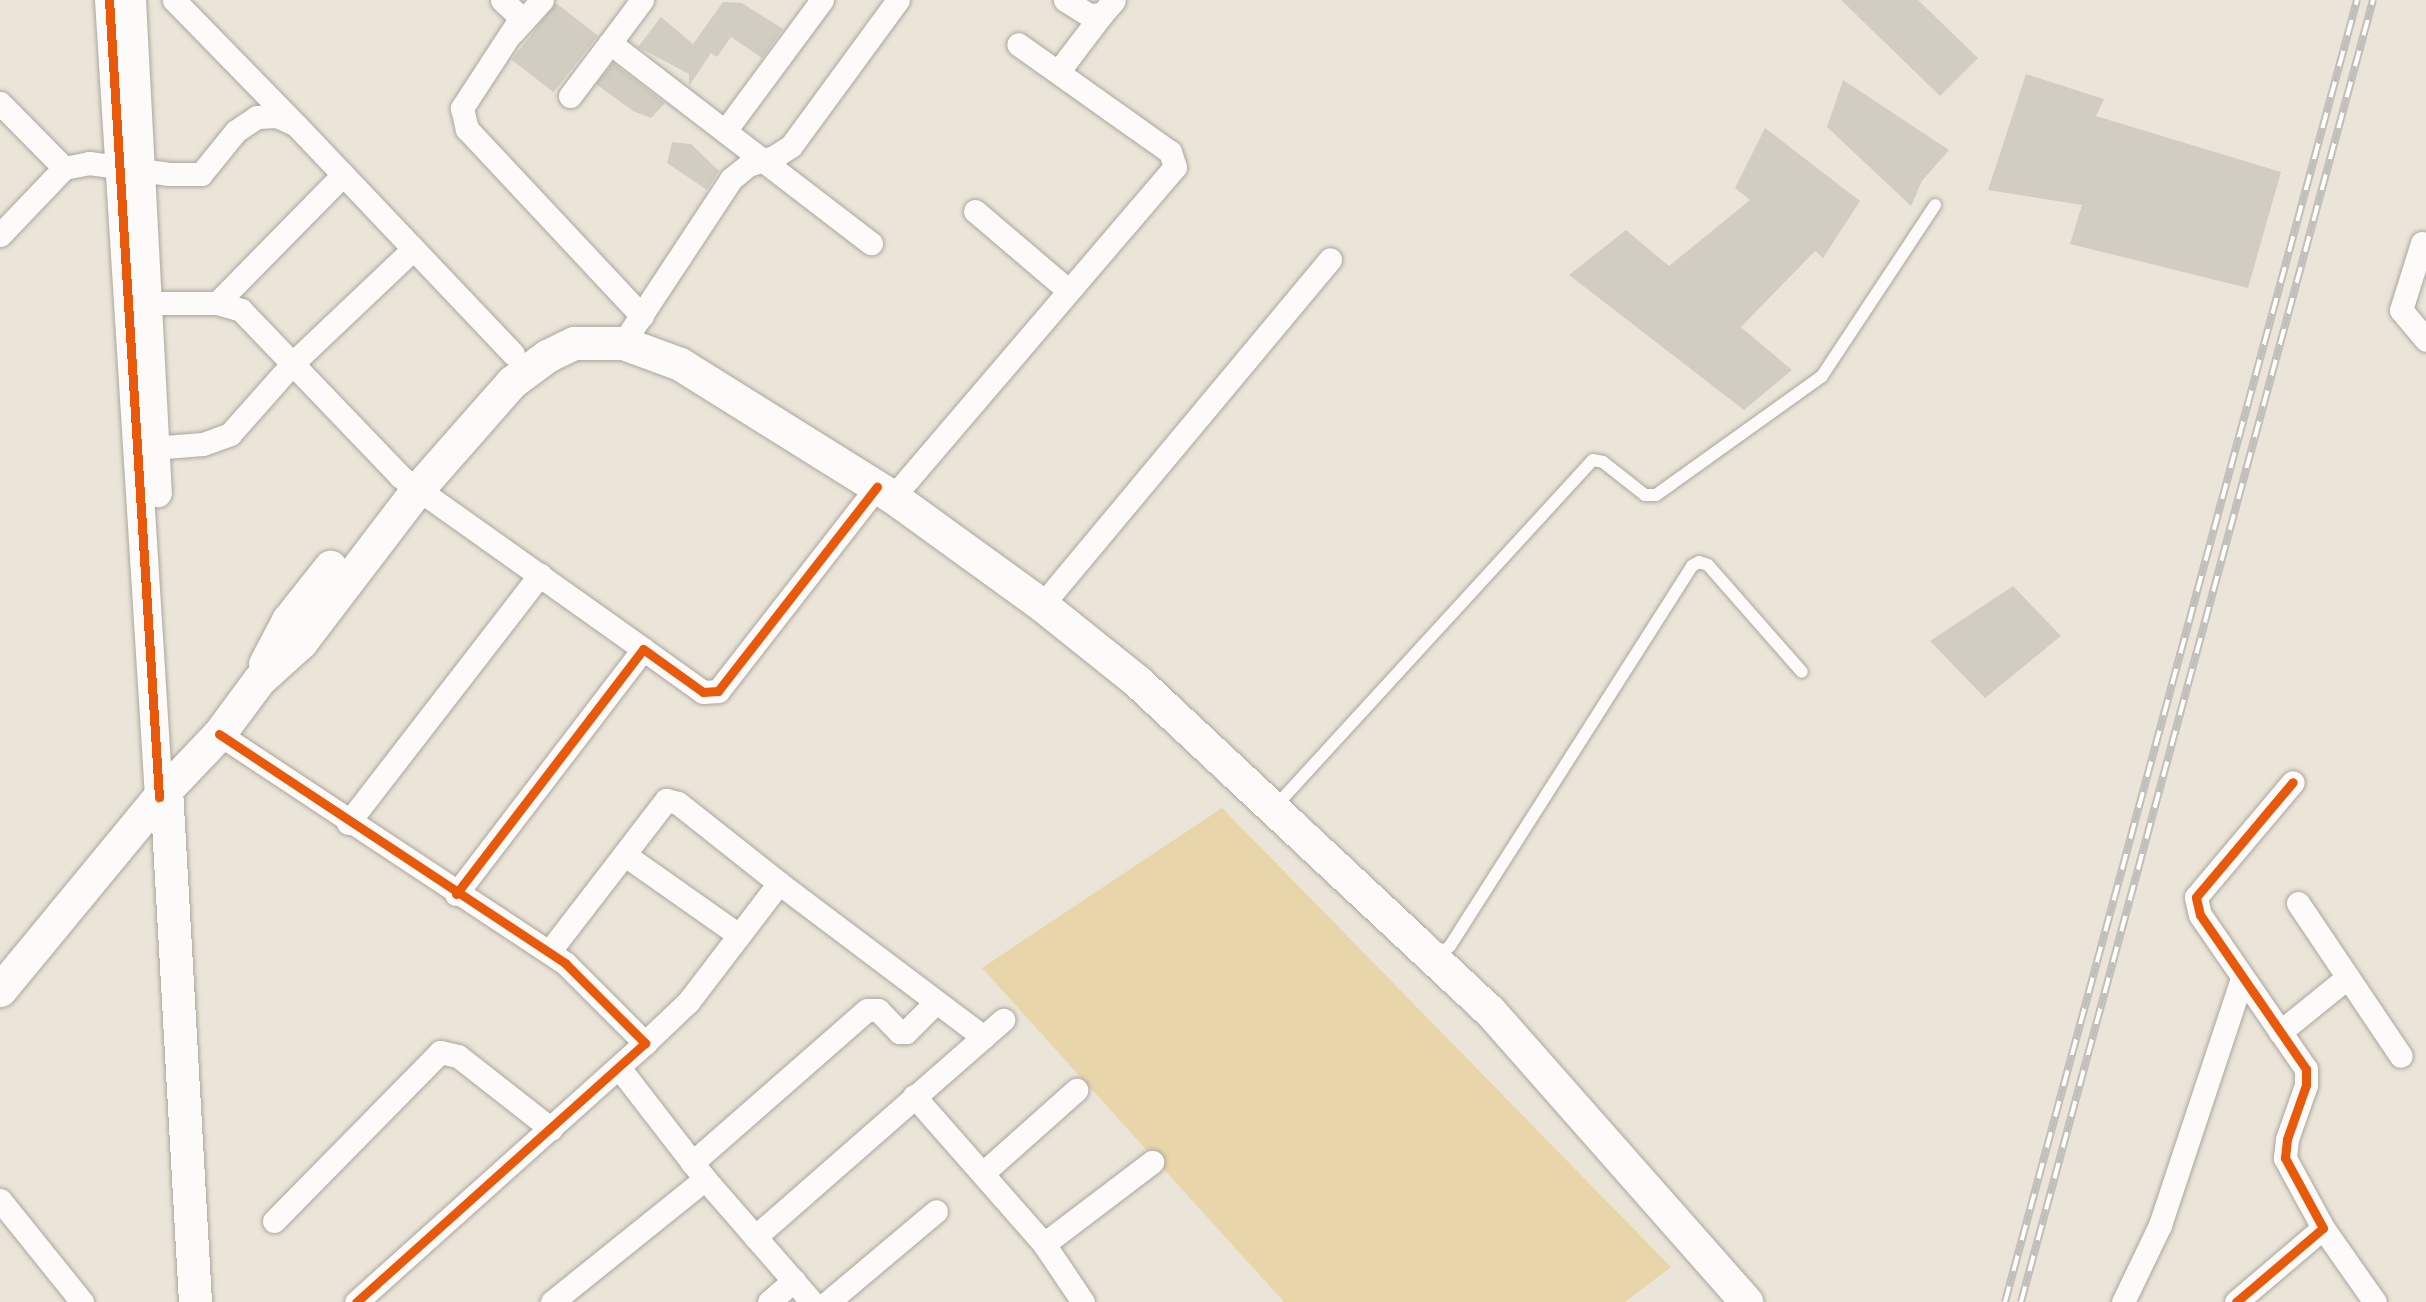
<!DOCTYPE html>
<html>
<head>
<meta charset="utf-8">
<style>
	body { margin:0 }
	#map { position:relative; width:2426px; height:1302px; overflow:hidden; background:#ebe5d9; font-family:"Source Sans 3",sans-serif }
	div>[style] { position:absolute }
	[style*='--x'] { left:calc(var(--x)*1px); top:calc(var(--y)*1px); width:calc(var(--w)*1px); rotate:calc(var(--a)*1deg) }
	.green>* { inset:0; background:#e8d5a9 }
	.building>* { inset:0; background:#d2cdc3; transform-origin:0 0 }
	.roads { filter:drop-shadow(0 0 2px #aba69c) drop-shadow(0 0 2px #aba69c) }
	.service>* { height:12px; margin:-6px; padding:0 6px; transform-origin:6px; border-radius:6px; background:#fcfbf9 }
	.minor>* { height:23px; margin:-11.5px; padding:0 11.5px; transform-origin:11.5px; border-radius:11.5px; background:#fcfbf9 }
	.tertiary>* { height:28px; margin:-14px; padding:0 14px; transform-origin:14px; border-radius:14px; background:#fcfbf9 }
	.secondary>* { height:33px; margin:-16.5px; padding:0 16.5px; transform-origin:16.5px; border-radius:16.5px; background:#fcfbf9 }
	.rail>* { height:8px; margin-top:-4px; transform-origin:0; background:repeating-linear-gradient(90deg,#fff 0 16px,#c0bfbb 0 32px); box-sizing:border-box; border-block:2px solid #c0bfbb }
	.cycleway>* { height:9px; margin:-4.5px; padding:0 4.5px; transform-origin:4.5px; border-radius:4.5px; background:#e8590c }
	span { translate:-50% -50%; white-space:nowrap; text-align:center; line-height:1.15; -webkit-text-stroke:5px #fff; paint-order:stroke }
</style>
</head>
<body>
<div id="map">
	<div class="green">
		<i style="clip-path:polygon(1222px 808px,1671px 1267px,1625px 1302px,1284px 1302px,982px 968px)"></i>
	</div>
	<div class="building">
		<i style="clip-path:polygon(1841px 0,1918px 0,1978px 58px,1940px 96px)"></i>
		<i style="clip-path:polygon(723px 2px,742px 3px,783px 29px,762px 58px,731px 37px,717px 57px,711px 53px,689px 86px,689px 74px,638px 47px,661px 17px,693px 44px)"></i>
		<i style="left:556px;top:3px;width:53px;height:72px;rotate:38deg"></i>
		<i style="clip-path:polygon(613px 63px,665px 103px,651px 118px,633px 111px,596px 84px)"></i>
		<i style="clip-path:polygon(2026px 74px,2104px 99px,2096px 116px,2281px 172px,2248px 288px,2070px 244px,2082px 205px,1988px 190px)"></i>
		<i style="clip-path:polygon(1843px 80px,1949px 150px,1922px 181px,1911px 206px,1827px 127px)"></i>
		<i style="clip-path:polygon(1765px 128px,1860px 201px,1823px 258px,1815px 251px,1741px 327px,1792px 370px,1744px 410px,1569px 275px,1626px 230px,1669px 266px,1750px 200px,1735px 188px)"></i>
		<i style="clip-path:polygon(672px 142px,691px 144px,719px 171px,707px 190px,667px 163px)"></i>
		<i style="clip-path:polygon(2013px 586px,2061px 636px,1985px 698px,1930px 641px)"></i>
	</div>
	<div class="roads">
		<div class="service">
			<i style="--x:1273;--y:809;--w:473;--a:-47.5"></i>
			<i style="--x:1593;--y:460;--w:10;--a:11"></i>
			<i style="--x:1603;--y:462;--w:53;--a:38.2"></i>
			<i style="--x:1645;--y:495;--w:11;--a:0"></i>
			<i style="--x:1656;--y:495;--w:204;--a:-35.6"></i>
			<i style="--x:1822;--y:376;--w:205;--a:-56.5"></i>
			<i style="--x:1436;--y:958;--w:18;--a:-41"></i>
			<i style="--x:1450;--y:946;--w:451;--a:-57.5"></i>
			<i style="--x:1692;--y:566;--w:8;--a:-30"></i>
			<i style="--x:1699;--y:562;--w:9;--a:18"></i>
			<i style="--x:1708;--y:565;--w:142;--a:48.7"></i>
		</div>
		<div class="minor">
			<i style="--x:174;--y:0;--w:168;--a:45.7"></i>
			<i style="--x:502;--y:0;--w:21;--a:43"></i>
			<i style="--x:517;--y:14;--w:8;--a:83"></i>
			<i style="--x:518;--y:22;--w:103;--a:123.1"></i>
			<i style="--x:462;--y:108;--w:22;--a:77"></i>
			<i style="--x:467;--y:129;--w:256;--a:46.9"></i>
			<i style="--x:642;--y:0;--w:54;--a:126.7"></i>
			<i style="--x:610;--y:43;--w:329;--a:37.5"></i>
			<i style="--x:1065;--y:0;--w:28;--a:32"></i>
			<i style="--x:1089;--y:15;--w:13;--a:-4"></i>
			<i style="--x:1102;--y:14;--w:18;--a:-49"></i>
			<i style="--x:513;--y:32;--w:43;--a:-47.8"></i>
			<i style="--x:1058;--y:72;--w:73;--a:-52.8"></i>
			<i style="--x:570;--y:96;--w:66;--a:-53"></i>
			<i style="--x:0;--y:103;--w:91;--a:45.4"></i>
			<i style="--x:725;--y:131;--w:163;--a:-53.5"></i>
			<i style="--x:975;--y:211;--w:123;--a:40.4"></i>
			<i style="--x:0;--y:235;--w:93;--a:-46.3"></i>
			<i style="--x:64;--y:168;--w:25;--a:-11"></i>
			<i style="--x:89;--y:163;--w:81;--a:7.8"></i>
			<i style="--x:169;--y:174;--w:32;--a:0"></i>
			<i style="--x:201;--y:174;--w:55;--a:-50.9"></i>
			<i style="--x:236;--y:131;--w:25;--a:-34"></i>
			<i style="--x:257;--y:117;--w:20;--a:-3"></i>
			<i style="--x:277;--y:116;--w:21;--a:25"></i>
			<i style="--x:296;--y:125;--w:315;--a:46.5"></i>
			<i style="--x:2422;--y:243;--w:70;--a:107.4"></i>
			<i style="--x:2401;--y:310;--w:39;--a:50"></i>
			<i style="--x:133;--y:303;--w:84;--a:0"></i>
			<i style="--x:217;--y:303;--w:25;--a:16"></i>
			<i style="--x:241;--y:310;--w:231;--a:46.2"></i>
			<i style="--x:401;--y:477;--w:297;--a:35.4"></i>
			<i style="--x:217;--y:303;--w:180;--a:-45.5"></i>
			<i style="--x:623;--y:343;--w:196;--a:-56.6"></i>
			<i style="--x:731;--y:179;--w:22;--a:-39"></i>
			<i style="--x:748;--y:165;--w:27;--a:-17"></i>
			<i style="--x:774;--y:157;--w:20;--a:-33"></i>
			<i style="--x:791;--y:146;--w:181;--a:-53.8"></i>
			<i style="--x:139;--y:449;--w:64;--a:-4.5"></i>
			<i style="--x:203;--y:444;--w:29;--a:-20"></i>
			<i style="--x:230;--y:434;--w:95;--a:-48.4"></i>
			<i style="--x:293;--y:363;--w:166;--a:-43.5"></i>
			<i style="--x:893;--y:497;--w:434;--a:-49.5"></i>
			<i style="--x:1175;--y:167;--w:16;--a:-108"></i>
			<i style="--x:1170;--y:152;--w:186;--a:-144.6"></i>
			<i style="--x:1042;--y:605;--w:450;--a:-50.2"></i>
			<i style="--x:219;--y:734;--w:416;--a:33.5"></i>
			<i style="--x:566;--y:964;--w:112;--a:45"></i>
			<i style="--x:645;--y:1043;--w:388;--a:138.1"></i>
			<i style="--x:348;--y:823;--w:314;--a:-52.3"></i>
			<i style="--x:625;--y:855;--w:139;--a:35.1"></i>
			<i style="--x:779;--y:883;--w:256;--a:37"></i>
			<i style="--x:456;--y:894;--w:308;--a:-52.6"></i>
			<i style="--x:643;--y:649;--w:74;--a:35.6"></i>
			<i style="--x:703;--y:692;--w:15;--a:-4"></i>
			<i style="--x:718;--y:691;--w:259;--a:-52.1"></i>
			<i style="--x:2298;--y:903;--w:184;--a:56.1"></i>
			<i style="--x:549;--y:952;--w:192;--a:-52.4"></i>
			<i style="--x:666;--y:800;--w:12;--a:14"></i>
			<i style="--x:678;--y:803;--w:129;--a:38.4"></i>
			<i style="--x:779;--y:883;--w:150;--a:127.4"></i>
			<i style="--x:688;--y:1002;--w:59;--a:136.4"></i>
			<i style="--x:2280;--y:1032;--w:87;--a:-39"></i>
			<i style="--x:620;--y:1069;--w:139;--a:52.3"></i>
			<i style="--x:705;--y:1179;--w:163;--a:49"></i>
			<i style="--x:914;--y:1096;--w:197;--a:48.7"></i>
			<i style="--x:1044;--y:1244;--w:70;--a:56.1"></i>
			<i style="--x:692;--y:1163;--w:232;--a:-41.2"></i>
			<i style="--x:867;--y:1010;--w:11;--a:0"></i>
			<i style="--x:878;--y:1010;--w:30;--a:46"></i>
			<i style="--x:899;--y:1032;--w:7;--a:0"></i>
			<i style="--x:906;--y:1032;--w:42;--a:-45"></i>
			<i style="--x:983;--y:1173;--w:125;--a:-41.7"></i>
			<i style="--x:0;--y:1200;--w:131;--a:51.2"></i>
			<i style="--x:274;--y:1221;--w:237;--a:-45.5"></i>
			<i style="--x:440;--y:1052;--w:18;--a:13"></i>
			<i style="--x:458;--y:1056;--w:118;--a:38.1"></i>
			<i style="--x:2323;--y:1228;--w:90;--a:54.9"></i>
			<i style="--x:755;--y:1237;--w:330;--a:-41.2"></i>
			<i style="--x:1044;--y:1244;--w:136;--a:-37.2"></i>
			<i style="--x:552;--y:1302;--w:196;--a:-38.8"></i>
			<i style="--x:769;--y:1302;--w:33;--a:-41"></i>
			<i style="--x:828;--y:1302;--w:141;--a:-40.1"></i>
			<i style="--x:2123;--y:1302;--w:85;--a:-64.3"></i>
			<i style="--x:2160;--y:1225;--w:260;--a:-71.6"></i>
			<i style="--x:2236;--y:1302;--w:114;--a:-40.4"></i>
			<i style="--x:2323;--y:1228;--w:80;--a:-118.5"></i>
			<i style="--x:2285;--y:1158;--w:19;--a:-84"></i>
			<i style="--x:2287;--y:1139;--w:57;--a:-70.6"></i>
			<i style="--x:2306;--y:1085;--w:16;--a:-90"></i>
			<i style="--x:2306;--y:1069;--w:187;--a:-124.5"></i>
			<i style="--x:2200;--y:915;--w:18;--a:-103"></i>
			<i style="--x:2196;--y:897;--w:150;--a:-49.9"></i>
		</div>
		<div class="tertiary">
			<i style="--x:109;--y:0;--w:799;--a:86.41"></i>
			<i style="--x:132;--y:0;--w:494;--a:87"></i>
		</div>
		<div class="secondary">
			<i style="--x:265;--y:664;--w:50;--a:-62.4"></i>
			<i style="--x:288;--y:620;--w:68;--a:-51.6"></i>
			<i style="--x:166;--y:789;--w:514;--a:86.76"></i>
			<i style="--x:0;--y:990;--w:250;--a:-50.5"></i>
			<i style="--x:159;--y:797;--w:87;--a:-46.4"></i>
			<i style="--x:219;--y:734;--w:67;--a:-53.5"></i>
			<i style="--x:259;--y:680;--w:57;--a:-42.1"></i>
			<i style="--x:301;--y:642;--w:191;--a:-52.7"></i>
			<i style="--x:417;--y:490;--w:144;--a:-48.7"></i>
			<i style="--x:512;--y:382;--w:44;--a:-36.6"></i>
			<i style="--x:547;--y:356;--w:30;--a:-26"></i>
			<i style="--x:574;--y:343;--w:49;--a:0"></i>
			<i style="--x:623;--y:343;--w:61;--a:20.2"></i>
			<i style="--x:680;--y:364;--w:251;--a:32"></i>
			<i style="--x:893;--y:497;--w:184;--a:35.9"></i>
			<i style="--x:1042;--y:605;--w:123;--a:38.7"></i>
			<i style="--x:1138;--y:682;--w:480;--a:43.1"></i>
			<i style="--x:1489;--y:1010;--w:389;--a:48.6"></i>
		</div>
	</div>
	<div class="rail">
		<i style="--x:2005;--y:1302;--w:1349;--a:-74.87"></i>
		<i style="--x:2021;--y:1302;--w:1349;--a:-74.87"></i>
	</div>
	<div class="cycleway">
		<i style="--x:109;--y:0;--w:799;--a:86.41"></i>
		<i style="--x:219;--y:734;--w:416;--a:33.5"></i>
		<i style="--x:566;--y:964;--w:112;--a:45"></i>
		<i style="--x:645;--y:1043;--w:388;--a:138.1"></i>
		<i style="--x:456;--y:894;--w:308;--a:-52.6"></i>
		<i style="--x:643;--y:649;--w:74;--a:35.6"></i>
		<i style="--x:703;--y:692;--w:15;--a:-4"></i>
		<i style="--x:718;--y:691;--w:259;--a:-52.1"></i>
		<i style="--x:2236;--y:1302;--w:114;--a:-40.4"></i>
		<i style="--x:2323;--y:1228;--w:80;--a:-118.5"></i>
		<i style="--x:2285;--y:1158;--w:19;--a:-84"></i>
		<i style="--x:2287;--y:1139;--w:57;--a:-70.6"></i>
		<i style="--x:2306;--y:1085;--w:16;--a:-90"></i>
		<i style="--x:2306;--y:1069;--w:187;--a:-124.5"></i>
		<i style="--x:2200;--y:915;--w:18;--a:-103"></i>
		<i style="--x:2196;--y:897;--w:150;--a:-49.9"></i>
	</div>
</div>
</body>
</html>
